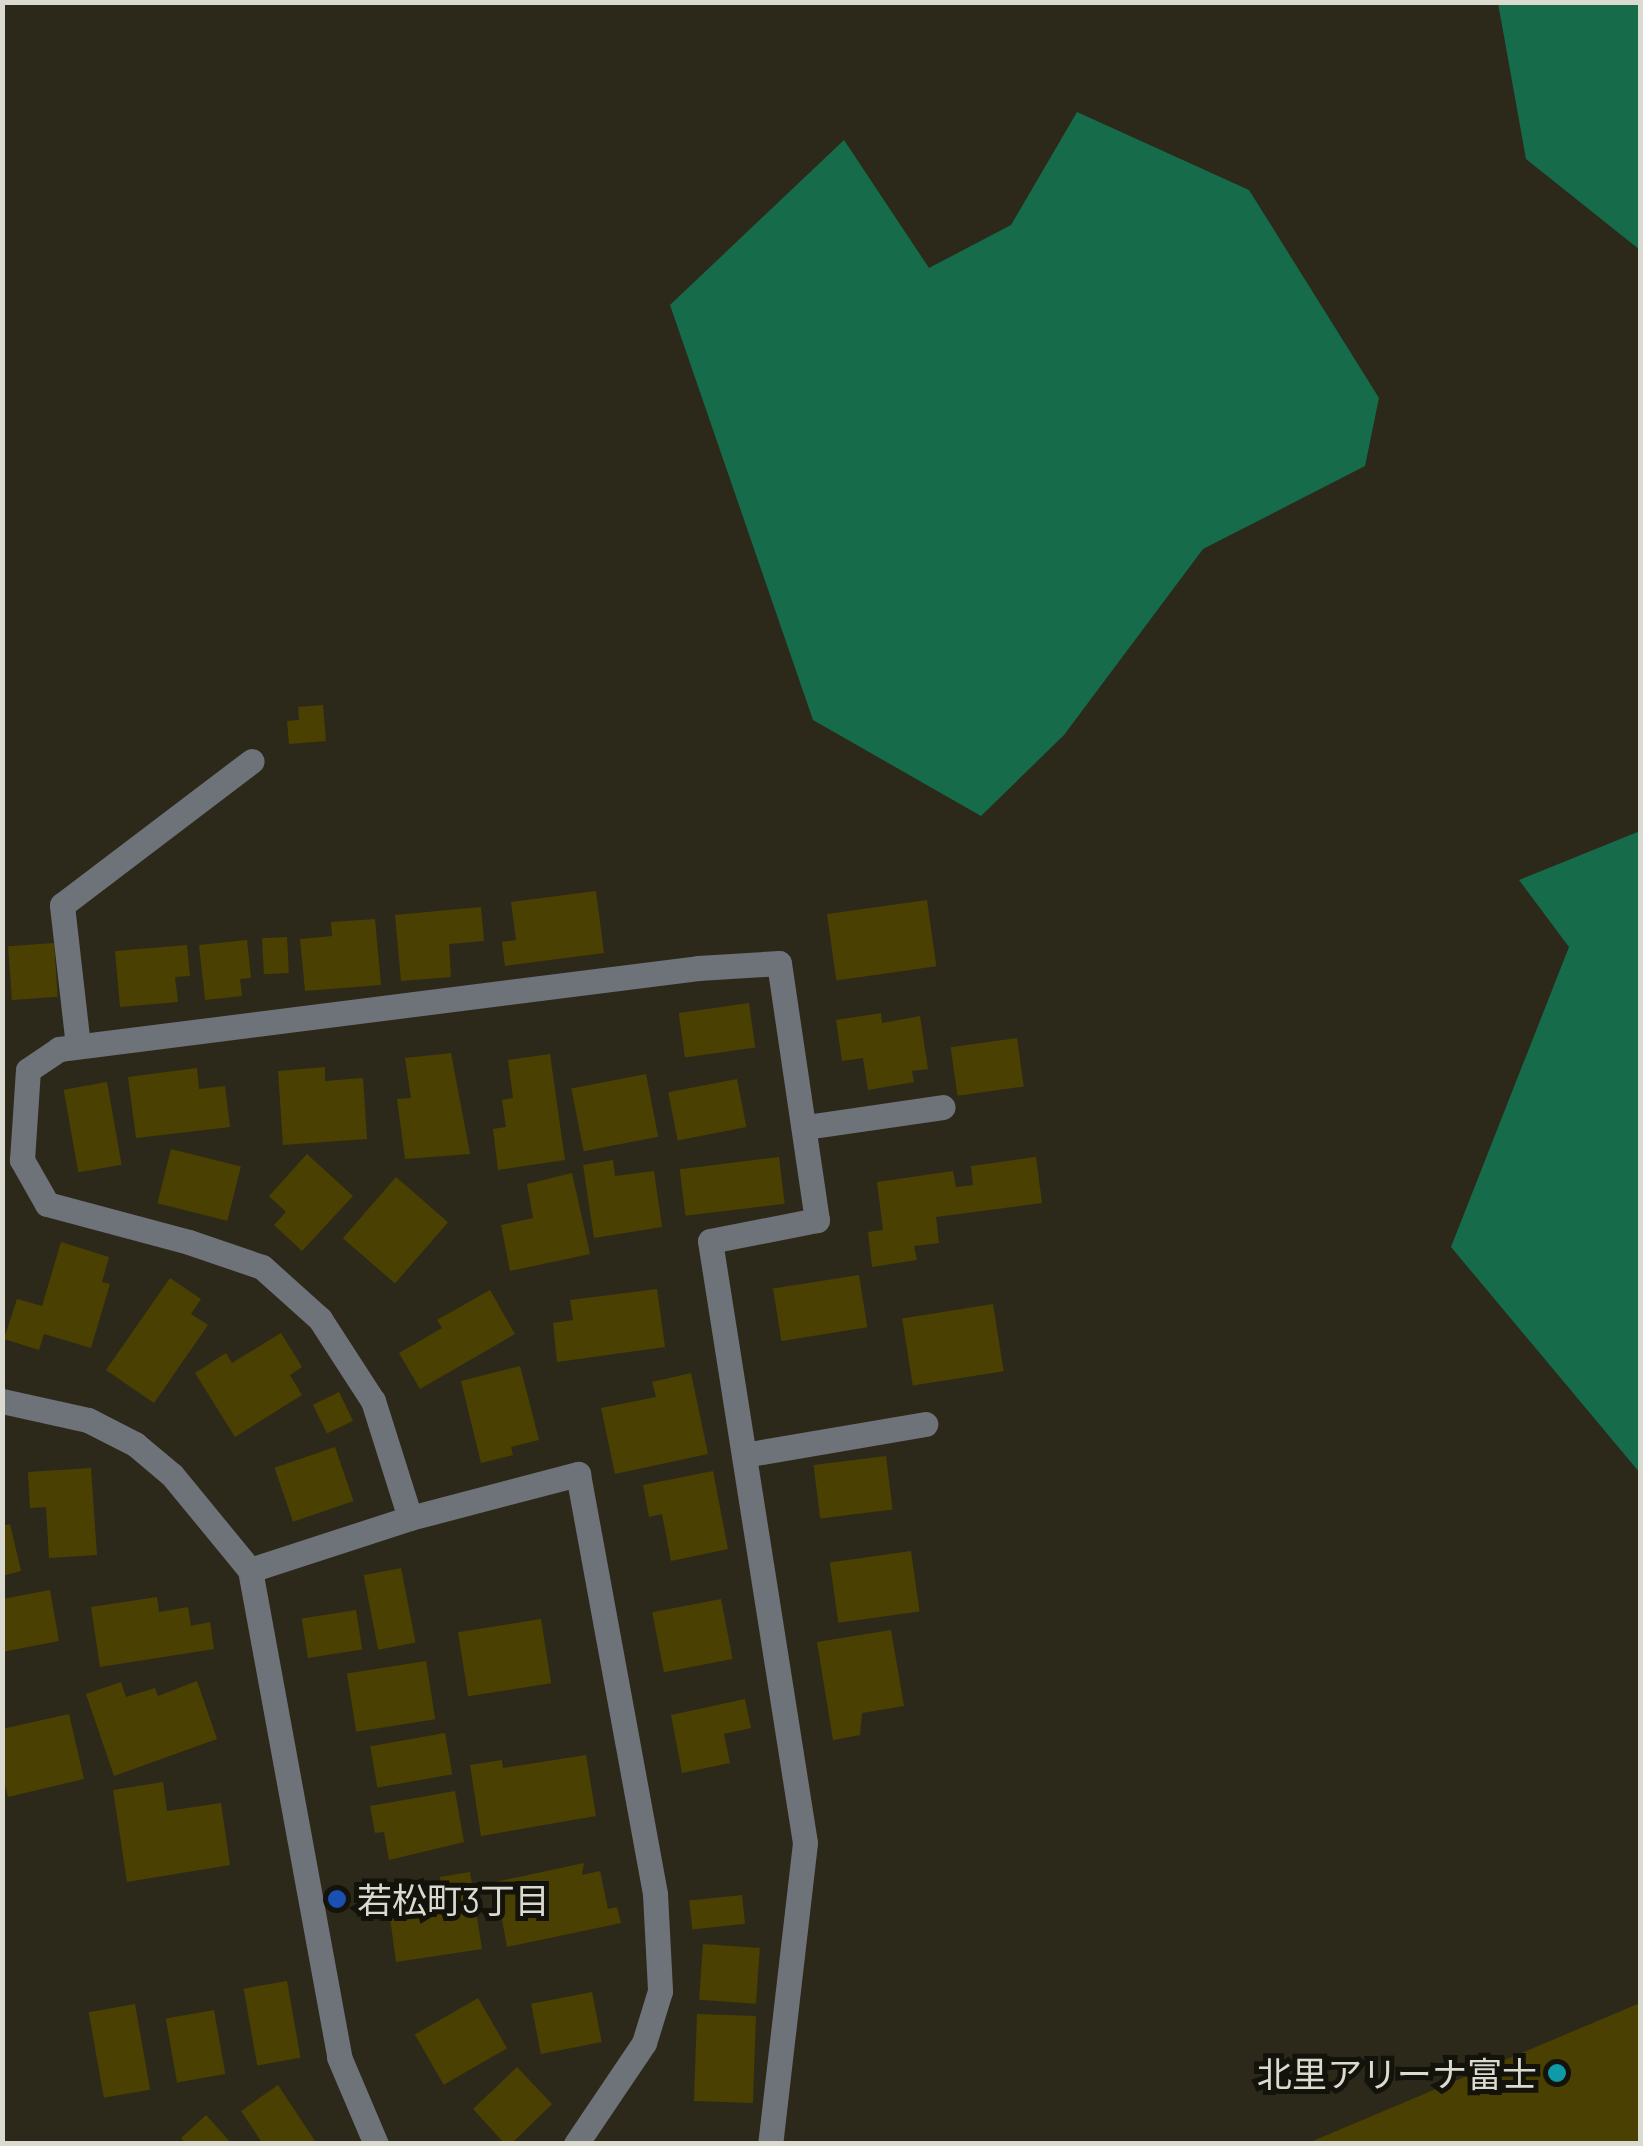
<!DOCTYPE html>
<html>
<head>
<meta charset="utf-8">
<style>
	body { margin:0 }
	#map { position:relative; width:1643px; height:2146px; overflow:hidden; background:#2c291a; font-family:Barlow,"Noto Sans JP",sans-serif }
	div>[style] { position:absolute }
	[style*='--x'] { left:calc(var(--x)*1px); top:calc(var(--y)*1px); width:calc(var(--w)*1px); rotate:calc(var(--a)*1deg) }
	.forest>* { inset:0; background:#156b4a }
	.building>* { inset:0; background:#4a4001; transform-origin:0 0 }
	.minor>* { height:25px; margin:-12.5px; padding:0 12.5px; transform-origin:12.5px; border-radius:12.5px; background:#6e7279 }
	.dots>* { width:28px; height:28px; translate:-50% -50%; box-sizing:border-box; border:5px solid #13120b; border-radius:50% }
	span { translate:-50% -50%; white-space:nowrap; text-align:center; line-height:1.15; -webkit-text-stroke:10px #13120b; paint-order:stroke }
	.poi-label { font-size:35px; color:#dbdad0 }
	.left { translate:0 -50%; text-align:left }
	.right { translate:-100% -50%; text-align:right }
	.frame { position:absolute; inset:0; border:5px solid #dbdad0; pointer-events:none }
</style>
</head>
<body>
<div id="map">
	<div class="forest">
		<i style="clip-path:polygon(1498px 3px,1640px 3px,1640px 250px,1526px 159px)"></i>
		<i style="clip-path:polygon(1077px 112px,1249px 190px,1379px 398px,1365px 466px,1203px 549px,1064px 735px,981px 816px,813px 720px,670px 305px,844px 140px,929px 268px,1011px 225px)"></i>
		<i style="clip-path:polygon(1640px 831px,1640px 1473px,1451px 1247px,1569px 947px,1519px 880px)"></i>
	</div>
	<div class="building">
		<i style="clip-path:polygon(323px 705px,326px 741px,289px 744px,287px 721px,299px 720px,298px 707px)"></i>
		<i style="clip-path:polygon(596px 891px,604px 953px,505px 966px,502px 942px,516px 940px,511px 902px)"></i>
		<i style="left:927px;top:900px;width:67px;height:101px;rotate:82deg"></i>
		<i style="clip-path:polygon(481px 907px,484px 941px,449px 944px,451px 977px,401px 981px,395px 915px)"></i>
		<i style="clip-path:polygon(375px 919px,381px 985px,305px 991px,300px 939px,332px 936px,331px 922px)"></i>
		<i style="left:287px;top:937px;width:36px;height:25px;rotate:87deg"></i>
		<i style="clip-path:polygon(247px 940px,251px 978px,240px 979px,242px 996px,205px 1000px,199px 945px)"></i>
		<i style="left:54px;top:943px;width:54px;height:46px;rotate:86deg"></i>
		<i style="clip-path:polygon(187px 945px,190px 976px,175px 977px,178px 1002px,120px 1007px,115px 951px)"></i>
		<i style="left:749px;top:1003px;width:45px;height:71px;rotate:82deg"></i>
		<i style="clip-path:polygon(881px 1013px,882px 1023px,920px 1016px,928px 1069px,912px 1071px,914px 1082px,868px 1090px,863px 1058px,842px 1061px,836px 1020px)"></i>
		<i style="left:1017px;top:1038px;width:49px;height:67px;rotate:82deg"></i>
		<i style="clip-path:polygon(451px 1053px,470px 1154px,405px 1159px,397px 1099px,411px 1098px,405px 1058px)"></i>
		<i style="clip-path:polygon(550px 1054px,565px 1160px,498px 1170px,493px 1129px,506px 1127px,502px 1100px,513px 1098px,508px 1060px)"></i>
		<i style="clip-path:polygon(325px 1067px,325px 1081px,363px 1078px,367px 1139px,283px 1145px,278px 1071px)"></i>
		<i style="clip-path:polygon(197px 1068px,199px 1089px,225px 1086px,230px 1127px,136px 1138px,128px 1077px)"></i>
		<i style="left:646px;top:1074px;width:64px;height:76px;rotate:79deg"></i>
		<i style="left:737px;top:1079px;width:49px;height:70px;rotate:79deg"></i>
		<i style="left:107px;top:1082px;width:84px;height:44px;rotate:80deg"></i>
		<i style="left:171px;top:1149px;width:72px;height:56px;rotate:14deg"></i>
		<i style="clip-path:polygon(307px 1154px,353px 1196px,302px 1251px,274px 1225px,286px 1212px,269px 1196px)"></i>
		<i style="left:779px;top:1157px;width:47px;height:100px;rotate:83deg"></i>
		<i style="clip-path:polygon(1036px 1157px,1042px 1203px,936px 1217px,939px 1243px,914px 1246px,917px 1260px,872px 1267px,868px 1232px,883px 1230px,877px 1182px,953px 1171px,956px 1187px,973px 1185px,971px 1166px)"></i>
		<i style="clip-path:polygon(613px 1160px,615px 1176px,654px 1171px,662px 1227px,594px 1238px,583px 1165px)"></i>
		<i style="clip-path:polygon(572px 1173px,590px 1254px,510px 1271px,501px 1225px,533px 1218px,527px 1184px)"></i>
		<i style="left:396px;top:1177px;width:69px;height:81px;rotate:41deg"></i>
		<i style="clip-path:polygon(61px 1242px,109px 1257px,102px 1282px,110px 1284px,91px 1348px,44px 1334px,39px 1350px,4px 1339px,17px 1299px,42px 1306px)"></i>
		<i style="left:859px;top:1275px;width:53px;height:87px;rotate:81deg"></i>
		<i style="clip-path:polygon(170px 1278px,201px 1299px,191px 1314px,208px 1325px,154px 1403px,106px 1370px)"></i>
		<i style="clip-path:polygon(657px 1289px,665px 1347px,557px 1362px,553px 1323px,573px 1320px,570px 1300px)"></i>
		<i style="clip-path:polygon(490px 1290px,515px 1334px,420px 1389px,399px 1353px,442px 1328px,437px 1320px)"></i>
		<i style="left:993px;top:1304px;width:68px;height:92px;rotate:81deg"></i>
		<i style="clip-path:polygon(281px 1333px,302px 1367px,290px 1375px,302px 1395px,235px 1437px,195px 1373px,226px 1353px,232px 1363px)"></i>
		<i style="clip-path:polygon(520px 1366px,539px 1440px,511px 1447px,513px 1455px,481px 1463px,461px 1381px)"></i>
		<i style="clip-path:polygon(691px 1373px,708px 1454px,615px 1474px,601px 1408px,656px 1397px,652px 1382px)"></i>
		<i style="left:339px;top:1392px;width:32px;height:29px;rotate:64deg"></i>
		<i style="left:335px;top:1447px;width:57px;height:64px;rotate:71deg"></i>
		<i style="left:886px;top:1456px;width:54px;height:73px;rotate:83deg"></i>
		<i style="clip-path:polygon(91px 1468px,97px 1555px,49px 1558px,46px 1507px,30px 1508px,28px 1472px)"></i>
		<i style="clip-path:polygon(713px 1471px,728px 1549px,671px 1561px,662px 1514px,649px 1517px,643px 1485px)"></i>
		<i style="clip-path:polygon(10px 1524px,21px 1571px,2px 1576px,2px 1526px)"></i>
		<i style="left:911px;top:1551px;width:61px;height:82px;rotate:82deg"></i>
		<i style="left:401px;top:1568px;width:76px;height:38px;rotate:79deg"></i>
		<i style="clip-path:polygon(50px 1590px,59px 1641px,2px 1652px,2px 1599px)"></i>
		<i style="clip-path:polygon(157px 1597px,159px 1612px,188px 1607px,191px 1626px,210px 1622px,214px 1649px,100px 1667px,91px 1607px)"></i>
		<i style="left:721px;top:1599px;width:61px;height:70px;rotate:79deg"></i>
		<i style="left:356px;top:1610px;width:40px;height:55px;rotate:81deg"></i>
		<i style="left:541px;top:1619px;width:65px;height:84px;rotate:81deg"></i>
		<i style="clip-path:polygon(891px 1630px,904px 1706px,862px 1713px,860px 1735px,833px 1740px,817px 1642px)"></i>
		<i style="left:426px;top:1661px;width:59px;height:80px;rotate:81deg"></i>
		<i style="clip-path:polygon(197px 1681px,217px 1739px,114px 1776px,86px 1694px,121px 1682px,126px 1697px,155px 1688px,158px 1696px)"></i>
		<i style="clip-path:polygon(745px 1699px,751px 1728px,724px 1734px,730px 1763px,682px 1773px,671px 1715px)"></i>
		<i style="clip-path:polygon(69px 1714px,84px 1779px,8px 1797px,2px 1773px,2px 1729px)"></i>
		<i style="left:445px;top:1733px;width:42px;height:76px;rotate:80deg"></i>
		<i style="clip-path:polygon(586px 1755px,596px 1816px,481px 1836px,470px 1765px,502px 1760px,503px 1768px)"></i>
		<i style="clip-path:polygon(163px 1782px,167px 1811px,221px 1803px,230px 1865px,127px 1882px,113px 1790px)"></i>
		<i style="clip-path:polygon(455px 1791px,464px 1842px,389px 1860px,384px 1832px,375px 1833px,370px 1806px)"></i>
		<i style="clip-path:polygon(584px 1863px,582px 1875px,600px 1871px,608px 1909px,617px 1907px,621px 1923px,507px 1947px,495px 1882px)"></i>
		<i style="clip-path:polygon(470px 1872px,482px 1949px,396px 1962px,390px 1918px,405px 1916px,403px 1898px,442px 1892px,440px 1877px)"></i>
		<i style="left:742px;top:1895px;width:29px;height:53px;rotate:84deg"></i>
		<i style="left:703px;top:1944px;width:57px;height:56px;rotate:4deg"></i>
		<i style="left:287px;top:1981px;width:78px;height:44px;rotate:80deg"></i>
		<i style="left:592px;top:1992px;width:51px;height:62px;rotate:79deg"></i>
		<i style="left:478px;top:1998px;width:58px;height:73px;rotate:60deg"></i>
		<i style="clip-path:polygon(1640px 2003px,1640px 2143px,1308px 2143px)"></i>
		<i style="left:135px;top:2004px;width:87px;height:47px;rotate:80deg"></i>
		<i style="left:214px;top:2010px;width:65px;height:49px;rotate:80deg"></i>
		<i style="left:697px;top:2014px;width:59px;height:87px;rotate:2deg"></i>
		<i style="clip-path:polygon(517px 2067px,552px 2104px,511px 2144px,505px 2144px,473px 2109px)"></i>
		<i style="clip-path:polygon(278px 2085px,317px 2144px,263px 2144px,241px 2111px)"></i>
		<i style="clip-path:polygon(206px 2115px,232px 2144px,186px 2144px,181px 2138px)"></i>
	</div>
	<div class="minor">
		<i style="--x:78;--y:1046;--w:142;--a:-96.5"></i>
		<i style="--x:62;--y:905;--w:238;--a:-37.2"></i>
		<i style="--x:806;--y:1127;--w:138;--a:-8.3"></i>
		<i style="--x:2;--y:1401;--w:88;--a:12.5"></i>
		<i style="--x:88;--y:1420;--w:53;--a:27.1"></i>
		<i style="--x:135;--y:1444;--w:48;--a:40"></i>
		<i style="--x:172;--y:1475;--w:123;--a:50.6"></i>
		<i style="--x:250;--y:1570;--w:495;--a:79.6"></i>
		<i style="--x:339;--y:2057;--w:95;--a:67"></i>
		<i style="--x:744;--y:1455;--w:184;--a:-9.7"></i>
		<i style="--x:410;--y:1518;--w:123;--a:-107.5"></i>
		<i style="--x:373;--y:1401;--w:98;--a:-122.9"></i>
		<i style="--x:320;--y:1319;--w:78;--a:-138.1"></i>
		<i style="--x:262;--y:1267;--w:77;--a:-161.1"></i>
		<i style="--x:189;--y:1242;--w:147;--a:-165"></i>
		<i style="--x:47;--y:1204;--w:51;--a:-119.6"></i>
		<i style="--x:22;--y:1160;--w:90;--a:-86.2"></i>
		<i style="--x:28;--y:1070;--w:37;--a:-34"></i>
		<i style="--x:59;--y:1049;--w:644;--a:-7.22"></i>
		<i style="--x:698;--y:968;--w:81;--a:-3.5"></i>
		<i style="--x:779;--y:963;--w:260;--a:81.6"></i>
		<i style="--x:817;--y:1220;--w:109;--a:168.9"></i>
		<i style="--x:710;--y:1241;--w:609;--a:81.03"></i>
		<i style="--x:805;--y:1843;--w:303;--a:96.6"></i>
		<i style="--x:250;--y:1570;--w:168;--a:-18"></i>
		<i style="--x:410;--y:1518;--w:174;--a:-14.7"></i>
		<i style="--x:578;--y:1474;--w:427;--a:79.6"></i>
		<i style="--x:655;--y:1894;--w:97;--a:87"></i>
		<i style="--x:660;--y:1991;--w:54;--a:107.1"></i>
		<i style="--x:644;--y:2043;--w:122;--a:124"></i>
	</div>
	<div class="dots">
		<i style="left:337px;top:1899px;background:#1a4fb4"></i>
		<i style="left:1557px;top:2073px;background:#0f9aa8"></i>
	</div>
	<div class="poi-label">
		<span class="left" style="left:357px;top:1899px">若松町3丁目</span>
		<span class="right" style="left:1537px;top:2073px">北里アリーナ富士</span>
	</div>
	<div class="frame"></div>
</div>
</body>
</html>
